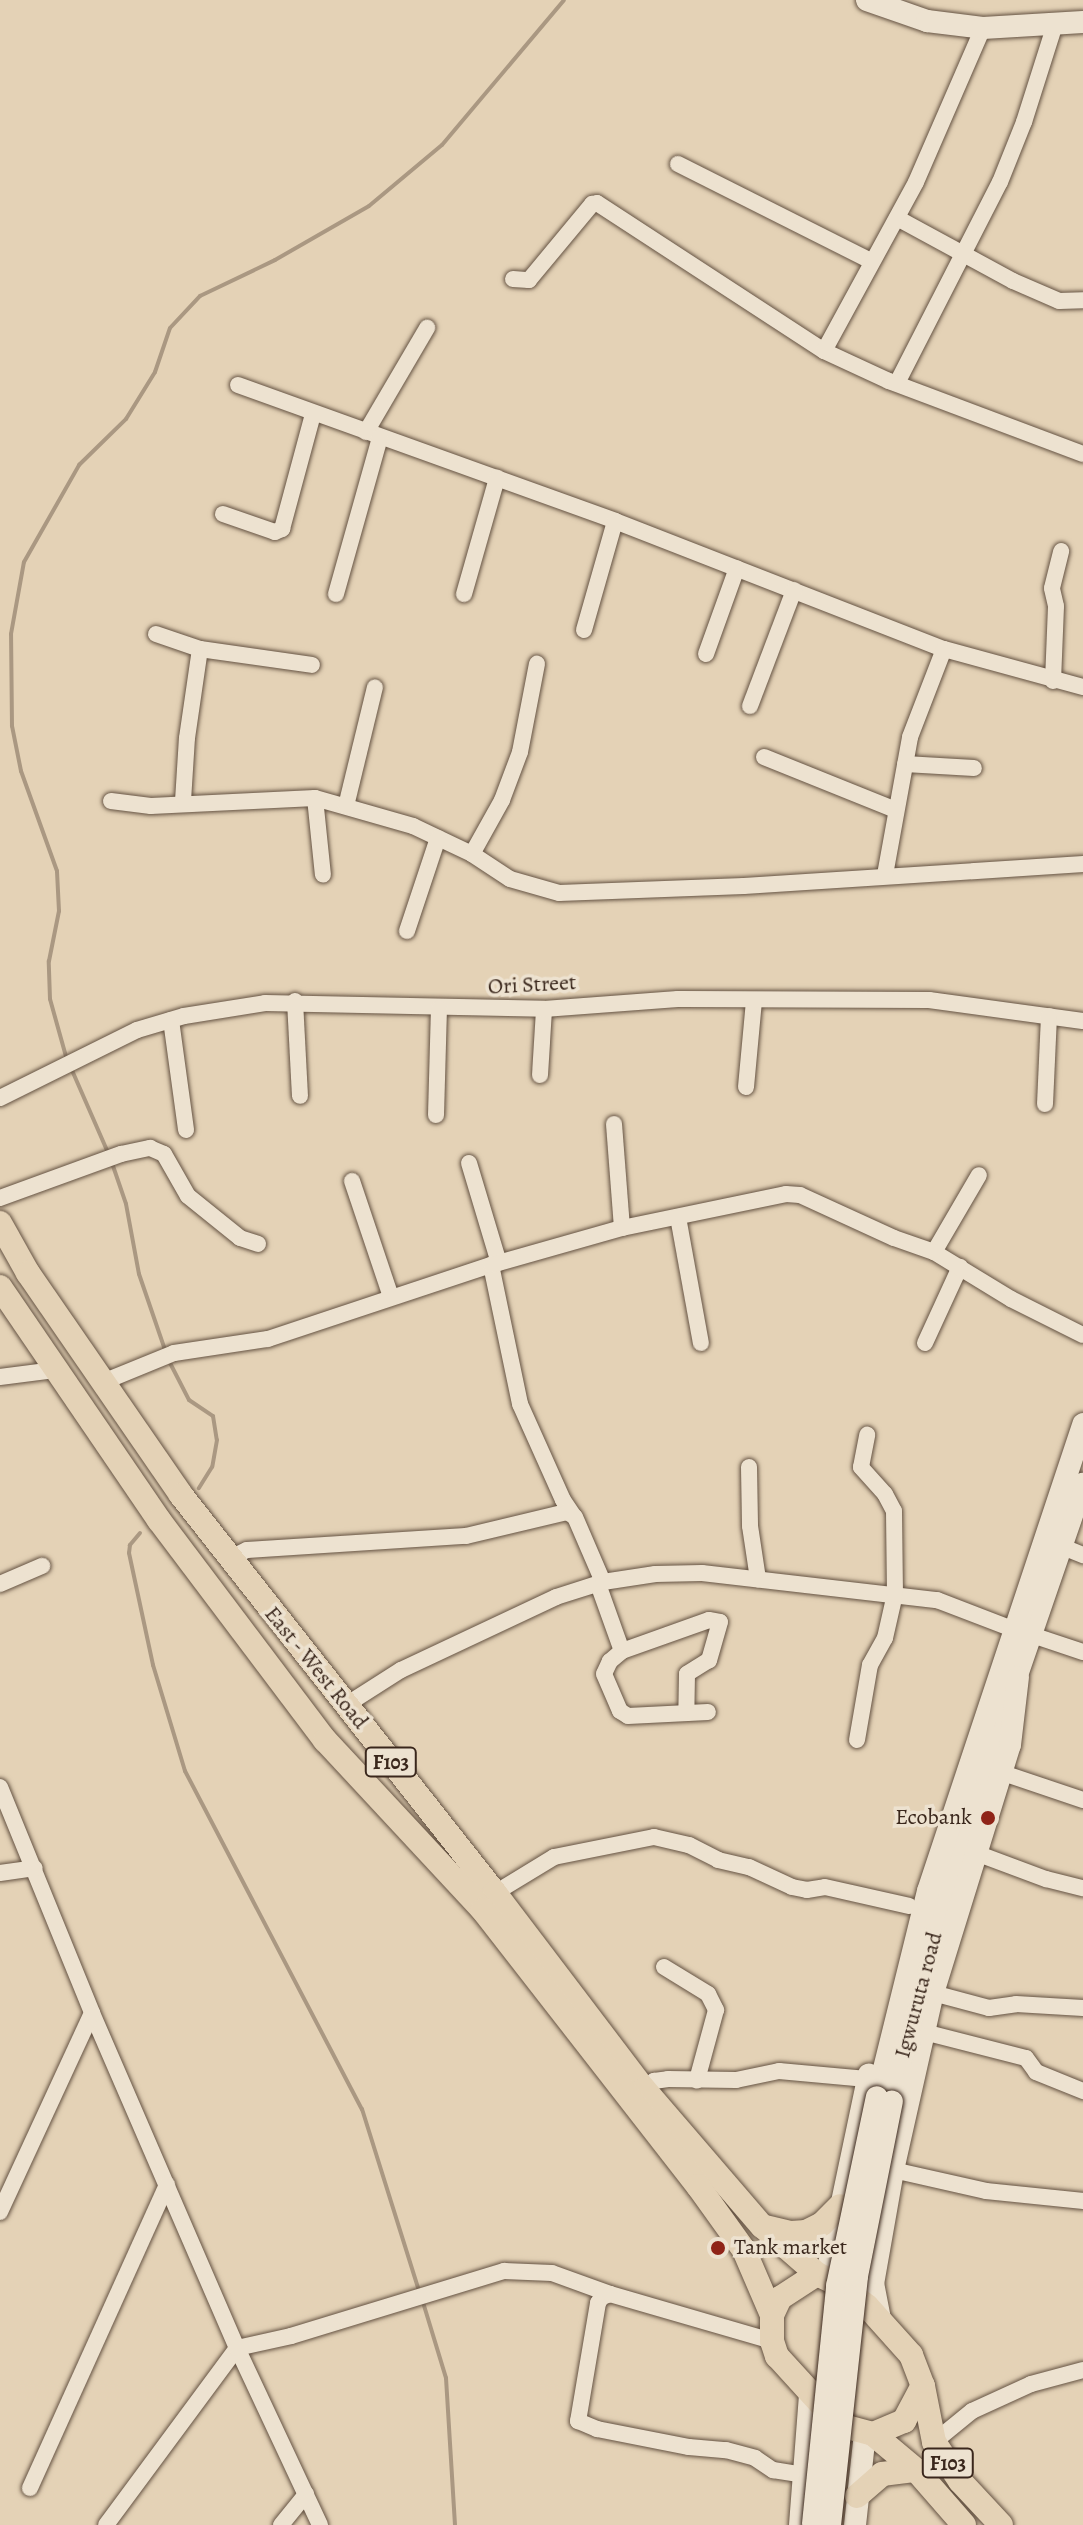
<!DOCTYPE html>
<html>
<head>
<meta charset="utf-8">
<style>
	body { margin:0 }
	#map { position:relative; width:1083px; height:2525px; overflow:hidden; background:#e4d2b6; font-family:Alegreya,serif }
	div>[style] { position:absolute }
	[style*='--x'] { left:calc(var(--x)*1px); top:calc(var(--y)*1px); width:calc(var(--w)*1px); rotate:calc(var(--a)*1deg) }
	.stream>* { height:4px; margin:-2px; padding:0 2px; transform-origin:2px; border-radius:2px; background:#aa9882 }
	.roads { filter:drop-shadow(0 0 2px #645242) drop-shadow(0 0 2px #645242) }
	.street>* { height:16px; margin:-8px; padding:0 8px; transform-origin:8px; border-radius:8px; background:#ede2d0 }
	.secondary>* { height:22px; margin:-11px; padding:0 11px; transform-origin:11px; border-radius:11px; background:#ede2d0 }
	.primary>* { height:24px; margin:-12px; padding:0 12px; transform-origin:12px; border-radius:12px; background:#e4d2b6 }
	.bridges { filter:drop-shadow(0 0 2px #3a271c) drop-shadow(0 0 2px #3a271c) }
	.secondary-bridge>* { height:22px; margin:-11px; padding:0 11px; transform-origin:11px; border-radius:11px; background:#ede2d0 }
	.dots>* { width:22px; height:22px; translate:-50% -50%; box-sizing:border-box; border:4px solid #ede2d0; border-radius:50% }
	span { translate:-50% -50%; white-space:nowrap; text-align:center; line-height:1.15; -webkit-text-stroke:7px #ede2d0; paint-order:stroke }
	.shield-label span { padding:2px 6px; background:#ede2d0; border:2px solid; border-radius:6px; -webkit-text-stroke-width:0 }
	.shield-label { font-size:20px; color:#3a271c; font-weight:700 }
	.street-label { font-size:22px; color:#3a271c }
	.poi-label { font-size:22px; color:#3a271c }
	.right { translate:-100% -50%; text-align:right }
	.left { translate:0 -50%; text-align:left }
</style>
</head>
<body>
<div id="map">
	<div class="stream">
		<i style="--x:67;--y:1060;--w:63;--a:-105.6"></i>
		<i style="--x:50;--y:999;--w:38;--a:-92"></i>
		<i style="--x:49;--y:961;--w:51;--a:-78.7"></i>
		<i style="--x:59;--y:911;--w:40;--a:-92.9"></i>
		<i style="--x:57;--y:871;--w:106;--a:-109.8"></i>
		<i style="--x:21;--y:771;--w:46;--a:-101.3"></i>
		<i style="--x:12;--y:726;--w:92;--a:-90.6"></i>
		<i style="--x:11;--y:634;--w:73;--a:-79.8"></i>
		<i style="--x:24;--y:562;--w:112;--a:-60.4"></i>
		<i style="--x:79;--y:465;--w:66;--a:-44.4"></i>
		<i style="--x:126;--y:419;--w:55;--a:-58.3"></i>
		<i style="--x:155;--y:372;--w:46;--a:-71.2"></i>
		<i style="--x:170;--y:328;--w:44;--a:-46.8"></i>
		<i style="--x:200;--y:296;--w:83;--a:-25.6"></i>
		<i style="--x:275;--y:260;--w:108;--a:-29.9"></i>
		<i style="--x:369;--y:206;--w:95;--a:-39.9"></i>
		<i style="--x:442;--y:145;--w:189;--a:-49.9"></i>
		<i style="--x:71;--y:1068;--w:95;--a:66.4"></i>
		<i style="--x:112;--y:1163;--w:43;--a:71.1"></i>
		<i style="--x:126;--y:1204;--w:71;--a:79.5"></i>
		<i style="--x:139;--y:1274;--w:80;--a:71.1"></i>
		<i style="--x:168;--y:1359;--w:46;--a:62.9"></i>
		<i style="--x:189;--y:1400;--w:29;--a:34"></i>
		<i style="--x:213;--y:1416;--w:24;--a:81"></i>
		<i style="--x:217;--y:1440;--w:27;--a:100"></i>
		<i style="--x:212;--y:1467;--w:25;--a:122"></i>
		<i style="--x:140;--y:1533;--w:16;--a:130"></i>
		<i style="--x:130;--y:1545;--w:8;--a:97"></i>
		<i style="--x:129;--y:1553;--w:115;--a:77.9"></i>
		<i style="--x:153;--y:1665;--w:111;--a:73.2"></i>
		<i style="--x:185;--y:1771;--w:382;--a:62.4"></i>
		<i style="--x:362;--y:2109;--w:191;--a:72.6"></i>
		<i style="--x:422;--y:2299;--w:83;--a:73.1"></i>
		<i style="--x:446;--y:2378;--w:147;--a:86.5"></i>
	</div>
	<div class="roads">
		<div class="street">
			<i style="--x:678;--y:164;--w:216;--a:26.7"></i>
			<i style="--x:897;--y:218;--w:132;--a:28.5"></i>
			<i style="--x:1013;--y:281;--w:50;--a:23.5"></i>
			<i style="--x:1059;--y:301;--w:24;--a:-2"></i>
			<i style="--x:513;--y:279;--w:16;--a:4"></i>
			<i style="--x:529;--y:280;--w:99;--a:-50.3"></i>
			<i style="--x:592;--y:204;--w:5;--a:-11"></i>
			<i style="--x:597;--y:203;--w:271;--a:33.1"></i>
			<i style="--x:824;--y:351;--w:72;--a:24.8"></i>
			<i style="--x:889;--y:381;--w:207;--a:20.6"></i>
			<i style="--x:824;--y:351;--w:192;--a:-61.4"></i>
			<i style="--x:916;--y:182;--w:168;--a:-66.5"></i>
			<i style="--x:897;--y:383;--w:226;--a:-62.9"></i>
			<i style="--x:1000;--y:182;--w:65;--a:-68.2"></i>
			<i style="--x:1024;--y:122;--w:103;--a:-72.4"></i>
			<i style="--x:238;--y:385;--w:401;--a:19.8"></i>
			<i style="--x:615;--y:521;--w:353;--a:21.3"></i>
			<i style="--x:944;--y:649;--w:144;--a:15.3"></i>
			<i style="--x:366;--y:432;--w:121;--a:-59.6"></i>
			<i style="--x:223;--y:514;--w:55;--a:19.1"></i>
			<i style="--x:275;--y:532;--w:8;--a:-23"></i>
			<i style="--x:282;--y:529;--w:119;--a:-74.9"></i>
			<i style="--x:336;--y:594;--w:163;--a:-74.3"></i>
			<i style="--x:464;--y:594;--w:121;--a:-74.1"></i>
			<i style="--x:584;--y:630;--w:113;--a:-74.1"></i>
			<i style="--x:156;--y:634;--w:46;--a:18.8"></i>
			<i style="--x:200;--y:649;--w:113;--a:8.1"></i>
			<i style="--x:706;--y:654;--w:91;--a:-70.2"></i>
			<i style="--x:1053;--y:681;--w:75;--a:-87.7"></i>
			<i style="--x:1056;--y:606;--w:18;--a:-103"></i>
			<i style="--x:1052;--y:588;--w:38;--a:-76"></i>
			<i style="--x:750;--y:706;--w:124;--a:-69.2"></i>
			<i style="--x:764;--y:757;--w:142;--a:21.9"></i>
			<i style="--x:905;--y:764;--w:69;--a:3.3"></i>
			<i style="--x:315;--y:798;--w:77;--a:84.1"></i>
			<i style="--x:111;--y:801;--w:40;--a:7.1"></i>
			<i style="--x:151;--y:806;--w:164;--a:-2.8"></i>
			<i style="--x:315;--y:798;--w:102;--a:15.9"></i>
			<i style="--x:413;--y:826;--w:65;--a:25.4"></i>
			<i style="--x:472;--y:854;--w:45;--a:33.3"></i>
			<i style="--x:510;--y:879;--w:51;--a:15.9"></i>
			<i style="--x:559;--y:893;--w:185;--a:-2.2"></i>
			<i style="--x:744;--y:886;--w:340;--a:-3.7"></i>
			<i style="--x:183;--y:801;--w:63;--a:-86.4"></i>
			<i style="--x:187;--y:738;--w:90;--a:-81.7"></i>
			<i style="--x:346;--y:806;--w:122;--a:-76.3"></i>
			<i style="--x:472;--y:854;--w:62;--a:-60.9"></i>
			<i style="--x:502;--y:800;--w:51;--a:-69.4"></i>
			<i style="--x:520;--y:752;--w:90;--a:-79.1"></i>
			<i style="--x:885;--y:875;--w:140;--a:-79.7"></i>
			<i style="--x:910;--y:737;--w:94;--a:-68.9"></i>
			<i style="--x:407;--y:931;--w:98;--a:-71.6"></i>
			<i style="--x:295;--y:1001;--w:95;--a:87"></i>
			<i style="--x:171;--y:1020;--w:111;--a:82.2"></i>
			<i style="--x:540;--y:1075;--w:66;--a:-86.5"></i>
			<i style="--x:746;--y:1087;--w:86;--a:-84.7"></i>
			<i style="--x:0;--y:1098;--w:153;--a:-26.4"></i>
			<i style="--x:137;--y:1030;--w:49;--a:-16.6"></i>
			<i style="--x:184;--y:1016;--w:82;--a:-9.1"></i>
			<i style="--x:265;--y:1003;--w:279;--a:1.2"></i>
			<i style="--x:544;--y:1009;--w:134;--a:-4.3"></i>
			<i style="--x:678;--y:999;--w:251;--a:0.2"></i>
			<i style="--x:929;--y:1000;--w:155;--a:7.8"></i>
			<i style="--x:1045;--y:1104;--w:88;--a:-87.4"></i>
			<i style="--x:436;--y:1115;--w:106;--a:-88.4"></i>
			<i style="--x:614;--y:1124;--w:104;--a:85.6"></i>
			<i style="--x:469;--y:1163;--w:104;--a:73.3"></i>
			<i style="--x:352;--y:1181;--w:122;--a:71.4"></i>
			<i style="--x:0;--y:1198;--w:129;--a:-20"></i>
			<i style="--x:121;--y:1154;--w:30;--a:-12"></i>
			<i style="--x:150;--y:1148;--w:15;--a:23"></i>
			<i style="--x:164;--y:1154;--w:48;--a:60.3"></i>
			<i style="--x:188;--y:1196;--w:67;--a:38.9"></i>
			<i style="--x:240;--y:1238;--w:19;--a:18"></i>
			<i style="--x:678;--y:1217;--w:128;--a:79.7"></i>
			<i style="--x:934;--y:1252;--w:89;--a:-59.7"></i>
			<i style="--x:491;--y:1265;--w:142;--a:78.2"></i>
			<i style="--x:520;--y:1404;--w:105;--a:65.9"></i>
			<i style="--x:563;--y:1500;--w:18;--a:56"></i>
			<i style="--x:925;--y:1343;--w:84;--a:-65.3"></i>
			<i style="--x:0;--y:1377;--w:55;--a:-7.3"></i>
			<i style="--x:103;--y:1382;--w:77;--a:-22.2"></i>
			<i style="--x:174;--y:1353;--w:95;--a:-8.5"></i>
			<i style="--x:268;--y:1339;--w:235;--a:-18.4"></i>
			<i style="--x:491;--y:1265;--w:136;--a:-15.8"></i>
			<i style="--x:622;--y:1228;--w:167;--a:-11.7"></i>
			<i style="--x:786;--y:1194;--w:14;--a:4"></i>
			<i style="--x:800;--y:1195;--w:103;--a:24.6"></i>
			<i style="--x:894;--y:1238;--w:42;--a:19.3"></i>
			<i style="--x:934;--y:1252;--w:90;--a:31.4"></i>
			<i style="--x:1011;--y:1299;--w:80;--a:26.6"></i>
			<i style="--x:749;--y:1467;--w:59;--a:89"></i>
			<i style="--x:750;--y:1526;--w:54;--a:81.4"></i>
			<i style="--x:1063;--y:1547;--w:22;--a:22"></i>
			<i style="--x:229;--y:1559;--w:20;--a:-27"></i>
			<i style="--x:247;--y:1550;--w:219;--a:-3.7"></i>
			<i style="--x:466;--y:1536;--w:104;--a:-13.4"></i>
			<i style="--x:567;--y:1512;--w:9;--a:32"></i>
			<i style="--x:575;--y:1517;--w:71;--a:66.7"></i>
			<i style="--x:0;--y:1584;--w:46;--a:-23.2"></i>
			<i style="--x:598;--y:1584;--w:71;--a:70.3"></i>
			<i style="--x:622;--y:1651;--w:16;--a:140"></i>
			<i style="--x:610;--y:1661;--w:14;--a:115"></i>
			<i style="--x:604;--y:1674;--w:40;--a:66.6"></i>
			<i style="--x:620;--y:1711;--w:9;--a:32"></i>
			<i style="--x:628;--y:1716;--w:80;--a:-2.9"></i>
			<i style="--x:1032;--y:1635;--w:54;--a:18.4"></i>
			<i style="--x:622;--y:1651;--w:92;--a:-19.6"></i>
			<i style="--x:709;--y:1620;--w:11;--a:10"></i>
			<i style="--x:720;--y:1622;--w:40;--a:106"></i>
			<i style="--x:709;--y:1660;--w:26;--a:148"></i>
			<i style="--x:687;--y:1674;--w:39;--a:91"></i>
			<i style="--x:346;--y:1705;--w:65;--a:-32.5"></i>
			<i style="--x:401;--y:1670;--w:171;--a:-25.2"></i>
			<i style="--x:556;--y:1597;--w:49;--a:-17.7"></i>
			<i style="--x:603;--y:1582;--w:53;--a:-8.7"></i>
			<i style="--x:655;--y:1574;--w:47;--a:-1.2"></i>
			<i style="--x:702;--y:1573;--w:237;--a:6.6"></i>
			<i style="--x:937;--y:1600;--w:84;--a:21"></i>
			<i style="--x:857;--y:1740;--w:76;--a:-80.2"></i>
			<i style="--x:870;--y:1665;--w:31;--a:-61"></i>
			<i style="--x:885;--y:1638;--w:45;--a:-77.2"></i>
			<i style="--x:895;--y:1594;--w:83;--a:-90.7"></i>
			<i style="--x:894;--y:1511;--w:19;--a:-118"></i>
			<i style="--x:885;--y:1494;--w:36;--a:-132"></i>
			<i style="--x:861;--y:1467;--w:33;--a:-79"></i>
			<i style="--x:1000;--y:1772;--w:88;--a:18.6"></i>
			<i style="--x:0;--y:1787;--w:244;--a:67.8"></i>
			<i style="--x:92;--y:2013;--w:365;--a:66.6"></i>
			<i style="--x:237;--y:2348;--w:220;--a:126.5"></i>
			<i style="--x:976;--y:1853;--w:75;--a:20.4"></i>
			<i style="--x:1046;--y:1879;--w:38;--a:14"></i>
			<i style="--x:0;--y:1873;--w:35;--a:-8"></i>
			<i style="--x:495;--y:1893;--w:69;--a:-31.4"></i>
			<i style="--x:554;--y:1857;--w:102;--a:-11.3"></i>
			<i style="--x:654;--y:1837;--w:36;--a:13"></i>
			<i style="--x:689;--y:1845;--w:33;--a:27"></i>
			<i style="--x:718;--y:1860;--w:32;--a:13"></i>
			<i style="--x:749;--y:1867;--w:47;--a:24.9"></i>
			<i style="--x:792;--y:1887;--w:15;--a:11"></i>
			<i style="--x:807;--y:1890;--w:18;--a:-9"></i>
			<i style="--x:825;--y:1887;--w:86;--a:12.7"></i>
			<i style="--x:664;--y:1967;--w:52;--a:31.5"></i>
			<i style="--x:708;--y:1994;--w:18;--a:63"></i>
			<i style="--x:716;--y:2010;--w:73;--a:105.2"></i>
			<i style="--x:933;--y:1993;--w:58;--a:15"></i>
			<i style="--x:989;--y:2008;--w:27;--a:-8"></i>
			<i style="--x:1016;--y:2004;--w:67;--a:3.4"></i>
			<i style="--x:924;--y:2032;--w:105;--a:14.3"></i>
			<i style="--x:1026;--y:2058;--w:17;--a:54"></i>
			<i style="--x:1036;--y:2072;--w:51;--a:22"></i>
			<i style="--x:644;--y:2089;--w:13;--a:-39"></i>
			<i style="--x:654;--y:2081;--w:14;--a:-8"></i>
			<i style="--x:668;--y:2079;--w:68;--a:0.8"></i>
			<i style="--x:736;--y:2080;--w:44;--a:-11.8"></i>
			<i style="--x:779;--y:2071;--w:88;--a:5.2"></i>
			<i style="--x:893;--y:2170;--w:95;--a:12.7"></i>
			<i style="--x:986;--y:2191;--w:98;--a:5.9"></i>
			<i style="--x:0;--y:2212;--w:219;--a:-65.2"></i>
			<i style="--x:610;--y:2294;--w:9;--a:159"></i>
			<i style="--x:602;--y:2297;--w:7;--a:124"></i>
			<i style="--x:598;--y:2303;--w:120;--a:99.6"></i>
			<i style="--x:578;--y:2421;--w:21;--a:23"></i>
			<i style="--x:597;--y:2429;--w:94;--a:11.1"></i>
			<i style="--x:689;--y:2447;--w:37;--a:5"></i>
			<i style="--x:726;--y:2450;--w:30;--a:15"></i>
			<i style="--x:755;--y:2458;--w:22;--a:34"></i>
			<i style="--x:773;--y:2470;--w:31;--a:9"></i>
			<i style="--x:934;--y:2442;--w:49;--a:-39.2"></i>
			<i style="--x:972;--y:2411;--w:65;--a:-24.6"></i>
			<i style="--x:1031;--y:2384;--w:54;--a:-15.1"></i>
			<i style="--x:30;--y:2488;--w:333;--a:-65.7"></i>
			<i style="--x:281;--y:2525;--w:40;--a:-51"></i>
			<i style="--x:320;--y:2525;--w:195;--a:-115.1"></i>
			<i style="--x:237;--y:2348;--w:55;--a:-12.5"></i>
			<i style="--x:291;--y:2336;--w:223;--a:-17"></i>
			<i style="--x:504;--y:2271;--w:48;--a:2.4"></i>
			<i style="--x:552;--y:2273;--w:62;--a:19.9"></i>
			<i style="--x:610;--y:2294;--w:169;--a:16.2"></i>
		</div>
		<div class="secondary">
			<i style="--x:867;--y:0;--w:64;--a:19.3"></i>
			<i style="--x:927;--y:21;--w:56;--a:7.1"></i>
			<i style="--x:983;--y:28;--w:100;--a:-3.4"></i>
			<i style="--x:921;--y:1981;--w:216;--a:-73.3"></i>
			<i style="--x:983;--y:1774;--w:307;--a:-71"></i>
			<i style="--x:877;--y:2097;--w:212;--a:-76.1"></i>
			<i style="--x:928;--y:1891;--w:492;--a:-71.6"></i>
			<i style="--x:892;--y:2101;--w:62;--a:-76.9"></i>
			<i style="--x:826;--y:2278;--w:208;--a:-78.1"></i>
			<i style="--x:880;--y:2319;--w:36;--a:-101"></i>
			<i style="--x:873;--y:2284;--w:116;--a:-80"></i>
			<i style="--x:893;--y:2170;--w:181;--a:-77.3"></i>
			<i style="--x:933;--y:1993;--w:260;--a:-72.8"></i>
			<i style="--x:1010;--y:1745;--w:68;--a:-83.3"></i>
			<i style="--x:800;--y:2525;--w:130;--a:-85.6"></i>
			<i style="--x:855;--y:2525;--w:93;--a:-83.8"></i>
		</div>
		<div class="primary">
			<i style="--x:0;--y:1223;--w:57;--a:60.8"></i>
			<i style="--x:28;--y:1273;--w:270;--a:55.4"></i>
			<i style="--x:181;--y:1495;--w:507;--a:51.73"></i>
			<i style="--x:495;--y:1893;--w:246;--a:52.8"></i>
			<i style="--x:644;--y:2089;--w:181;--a:49.3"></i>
			<i style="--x:762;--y:2226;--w:73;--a:41.1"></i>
			<i style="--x:817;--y:2274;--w:28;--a:26"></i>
			<i style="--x:842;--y:2286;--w:32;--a:39"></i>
			<i style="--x:867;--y:2306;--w:66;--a:48.1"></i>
			<i style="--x:911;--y:2355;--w:33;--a:69"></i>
			<i style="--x:923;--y:2386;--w:57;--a:78.9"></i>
			<i style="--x:934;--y:2442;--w:47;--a:56.3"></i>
			<i style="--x:960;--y:2481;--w:60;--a:47"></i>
			<i style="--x:0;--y:1287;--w:282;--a:55.7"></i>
			<i style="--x:159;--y:1520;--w:276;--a:53"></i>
			<i style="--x:325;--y:1740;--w:232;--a:47.1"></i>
			<i style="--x:483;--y:1910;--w:350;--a:52.1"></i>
			<i style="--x:698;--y:2186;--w:79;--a:54.3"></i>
			<i style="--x:744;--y:2250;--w:71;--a:66.7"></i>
			<i style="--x:765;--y:2227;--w:27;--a:13"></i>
			<i style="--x:791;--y:2233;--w:15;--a:-4"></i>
			<i style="--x:806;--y:2232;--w:18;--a:-27"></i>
			<i style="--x:822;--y:2224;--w:25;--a:-45"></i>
			<i style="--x:817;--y:2274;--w:44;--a:147"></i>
			<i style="--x:780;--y:2298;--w:19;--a:115"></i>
			<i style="--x:772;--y:2315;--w:26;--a:90"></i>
			<i style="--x:772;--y:2341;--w:16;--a:72"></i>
			<i style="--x:777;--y:2356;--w:79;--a:47.6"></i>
			<i style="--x:830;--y:2414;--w:21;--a:37"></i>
			<i style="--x:847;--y:2427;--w:27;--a:15"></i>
			<i style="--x:873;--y:2434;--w:56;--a:39.9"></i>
			<i style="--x:916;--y:2470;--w:73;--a:48.9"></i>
			<i style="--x:873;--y:2434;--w:34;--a:-23"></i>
			<i style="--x:904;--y:2421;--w:40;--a:-62"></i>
			<i style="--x:857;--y:2496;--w:33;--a:-41"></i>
			<i style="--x:882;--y:2474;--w:34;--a:-7"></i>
		</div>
	</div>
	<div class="bridges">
		<div class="secondary-bridge">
			<i style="--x:813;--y:2524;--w:239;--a:-84.2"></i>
			<i style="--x:837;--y:2286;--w:193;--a:-78.1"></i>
			<i style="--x:830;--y:2525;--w:250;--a:-83.8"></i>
			<i style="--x:857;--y:2276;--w:178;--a:-78.7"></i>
		</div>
	</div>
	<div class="dots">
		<i style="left:988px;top:1818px;background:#8f2418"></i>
		<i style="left:718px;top:2248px;background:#8f2418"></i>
	</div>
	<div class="shield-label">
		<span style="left:391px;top:1762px">F103</span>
		<span style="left:948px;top:2463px">F103</span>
	</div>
	<div class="street-label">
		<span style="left:532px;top:985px;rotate:-3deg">Ori Street</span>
		<span style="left:316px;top:1668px;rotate:51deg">East - West Road</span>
		<span style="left:919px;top:1995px;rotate:-75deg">Igwuruta road</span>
	</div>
	<div class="poi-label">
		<span class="right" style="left:972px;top:1818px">Ecobank</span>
		<span class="left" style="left:734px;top:2248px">Tank market</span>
	</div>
</div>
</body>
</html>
